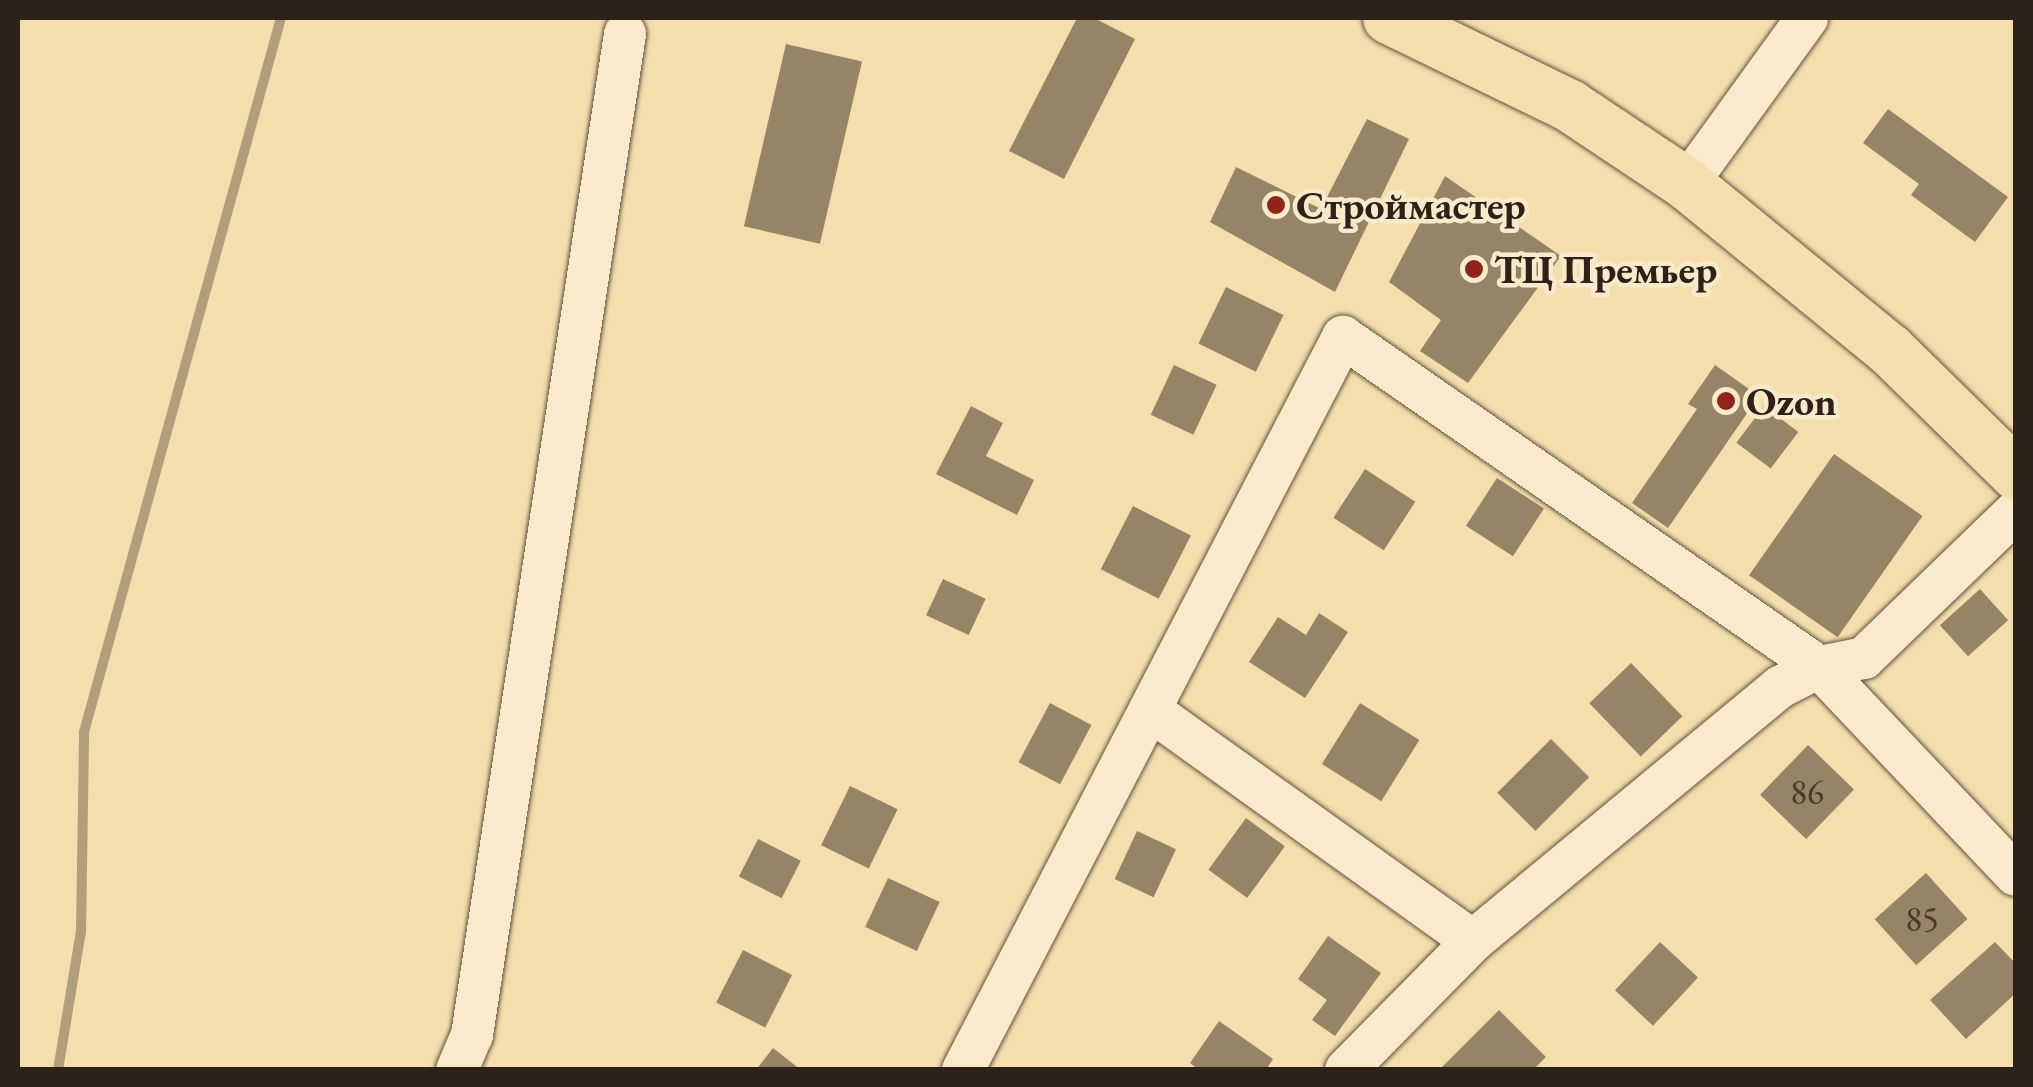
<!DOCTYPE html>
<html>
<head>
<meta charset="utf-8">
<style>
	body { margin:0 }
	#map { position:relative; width:2033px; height:1087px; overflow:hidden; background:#f4dead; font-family:"EB Garamond",serif }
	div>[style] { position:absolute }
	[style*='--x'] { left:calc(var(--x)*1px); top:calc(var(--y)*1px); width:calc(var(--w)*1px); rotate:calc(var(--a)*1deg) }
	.stream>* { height:10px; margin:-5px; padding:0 5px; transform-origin:5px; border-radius:5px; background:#b19e7a }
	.building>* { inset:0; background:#958465; transform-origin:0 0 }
	.roads { filter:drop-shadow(0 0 2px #60513d) drop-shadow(0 0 2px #60513d) }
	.minor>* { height:42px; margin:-21px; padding:0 21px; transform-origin:21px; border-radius:21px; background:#f8eaca }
	.major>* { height:52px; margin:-26px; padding:0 26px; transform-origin:26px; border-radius:26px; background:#f4dead }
	.dots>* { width:28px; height:28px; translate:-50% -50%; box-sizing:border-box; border:5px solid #f8eaca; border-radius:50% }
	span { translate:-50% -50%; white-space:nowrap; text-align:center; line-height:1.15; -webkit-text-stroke:9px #f8eaca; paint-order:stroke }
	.number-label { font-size:35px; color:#483a2b }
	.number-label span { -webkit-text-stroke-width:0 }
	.poi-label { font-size:40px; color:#2e2218; font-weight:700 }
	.left { translate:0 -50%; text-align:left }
	.frame { position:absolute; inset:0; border:20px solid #2e2218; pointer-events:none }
</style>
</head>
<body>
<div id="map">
	<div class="stream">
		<i style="--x:58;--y:1070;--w:141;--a:-80.6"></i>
		<i style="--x:81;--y:931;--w:199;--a:-89.1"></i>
		<i style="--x:84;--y:732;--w:741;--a:-74.58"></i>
	</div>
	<div class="building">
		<i style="clip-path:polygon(1077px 18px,1094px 18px,1135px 39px,1064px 179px,1009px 151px)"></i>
		<i style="left:786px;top:44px;width:78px;height:187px;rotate:13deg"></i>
		<i style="clip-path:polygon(1888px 109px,2008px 197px,1975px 242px,1911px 195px,1919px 184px,1863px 143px)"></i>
		<i style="clip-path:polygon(1367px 119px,1409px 139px,1335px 292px,1210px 222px,1236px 167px,1321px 209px)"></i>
		<i style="clip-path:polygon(1445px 176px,1561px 256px,1468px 383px,1420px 351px,1441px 320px,1389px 282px)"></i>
		<i style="left:1226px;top:287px;width:64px;height:63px;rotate:26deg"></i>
		<i style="left:1174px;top:365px;width:47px;height:55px;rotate:25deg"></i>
		<i style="clip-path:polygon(1715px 365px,1759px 396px,1668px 528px,1632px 503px,1697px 409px,1688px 404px)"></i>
		<i style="clip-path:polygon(971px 406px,1003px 423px,986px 456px,1034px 480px,1017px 515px,936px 474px)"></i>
		<i style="left:1764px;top:406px;width:43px;height:46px;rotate:37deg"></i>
		<i style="left:1834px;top:454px;width:108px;height:148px;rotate:35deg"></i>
		<i style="left:1365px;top:469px;width:60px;height:58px;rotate:33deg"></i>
		<i style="left:1497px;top:478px;width:56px;height:57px;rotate:33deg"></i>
		<i style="left:1133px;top:506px;width:65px;height:71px;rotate:27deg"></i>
		<i style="left:943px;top:579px;width:47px;height:40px;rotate:25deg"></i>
		<i style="left:1980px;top:589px;width:42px;height:54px;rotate:48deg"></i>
		<i style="clip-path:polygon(1319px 613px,1348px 632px,1305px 698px,1249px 662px,1278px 617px,1306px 635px)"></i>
		<i style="left:1631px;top:663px;width:74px;height:58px;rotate:46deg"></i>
		<i style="left:1050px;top:703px;width:47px;height:67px;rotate:28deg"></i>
		<i style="left:1360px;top:703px;width:70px;height:72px;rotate:32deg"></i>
		<i style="left:1551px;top:739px;width:54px;height:76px;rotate:45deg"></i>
		<i style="left:1808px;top:745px;width:64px;height:69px;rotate:44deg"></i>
		<i style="left:850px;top:786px;width:53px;height:66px;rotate:26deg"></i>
		<i style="left:1246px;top:818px;width:48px;height:64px;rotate:36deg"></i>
		<i style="left:1137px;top:831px;width:43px;height:53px;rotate:25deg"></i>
		<i style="left:758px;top:839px;width:48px;height:42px;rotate:27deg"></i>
		<i style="left:1926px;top:873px;width:62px;height:69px;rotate:48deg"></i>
		<i style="left:888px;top:878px;width:57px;height:54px;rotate:25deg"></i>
		<i style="clip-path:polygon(1328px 936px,1381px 973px,1335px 1036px,1312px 1020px,1327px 1000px,1298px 979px)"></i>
		<i style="left:1660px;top:942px;width:52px;height:66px;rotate:43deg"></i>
		<i style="clip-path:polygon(1995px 942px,2016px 964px,2016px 993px,1966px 1039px,1930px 1000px)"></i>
		<i style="left:743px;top:950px;width:55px;height:59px;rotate:27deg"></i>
		<i style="clip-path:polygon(1499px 1010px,1546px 1057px,1533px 1070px,1439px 1070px)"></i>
		<i style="clip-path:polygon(1219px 1021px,1273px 1059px,1266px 1070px,1199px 1070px,1190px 1063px)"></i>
		<i style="clip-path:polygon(773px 1048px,801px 1070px,756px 1070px)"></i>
	</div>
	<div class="roads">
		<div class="minor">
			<i style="--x:1687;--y:184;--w:205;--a:-54.1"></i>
			<i style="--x:1150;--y:710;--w:397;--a:35.6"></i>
			<i style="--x:457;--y:1070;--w:38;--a:-67"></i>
			<i style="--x:472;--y:1035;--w:1013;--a:-81.31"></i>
			<i style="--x:963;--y:1070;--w:826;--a:-62.6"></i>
			<i style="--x:1343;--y:337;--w:579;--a:34.73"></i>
			<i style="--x:1819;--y:667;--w:286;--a:46.6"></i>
			<i style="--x:1346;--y:1070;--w:181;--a:-45.4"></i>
			<i style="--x:1473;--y:941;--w:398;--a:-39.6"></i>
			<i style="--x:1780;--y:687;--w:44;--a:-27.1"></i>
			<i style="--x:1819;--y:667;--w:46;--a:-11.3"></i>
			<i style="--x:1864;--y:658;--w:211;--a:-44"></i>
		</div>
		<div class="major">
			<i style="--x:1389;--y:18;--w:201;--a:25.9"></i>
			<i style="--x:1570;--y:106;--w:141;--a:33.7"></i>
			<i style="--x:1687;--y:184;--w:262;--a:39.3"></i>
			<i style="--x:1890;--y:350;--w:177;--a:44.5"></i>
		</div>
	</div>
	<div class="dots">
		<i style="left:1276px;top:205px;background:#8f2418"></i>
		<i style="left:1474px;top:269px;background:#8f2418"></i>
		<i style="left:1726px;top:401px;background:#8f2418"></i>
	</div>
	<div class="number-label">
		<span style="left:1807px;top:792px">86</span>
		<span style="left:1922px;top:919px">85</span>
	</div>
	<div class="poi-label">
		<span class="left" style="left:1296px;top:205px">Строймастер</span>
		<span class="left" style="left:1494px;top:269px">ТЦ Премьер</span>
		<span class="left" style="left:1746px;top:401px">Ozon</span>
	</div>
	<div class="frame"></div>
</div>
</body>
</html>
